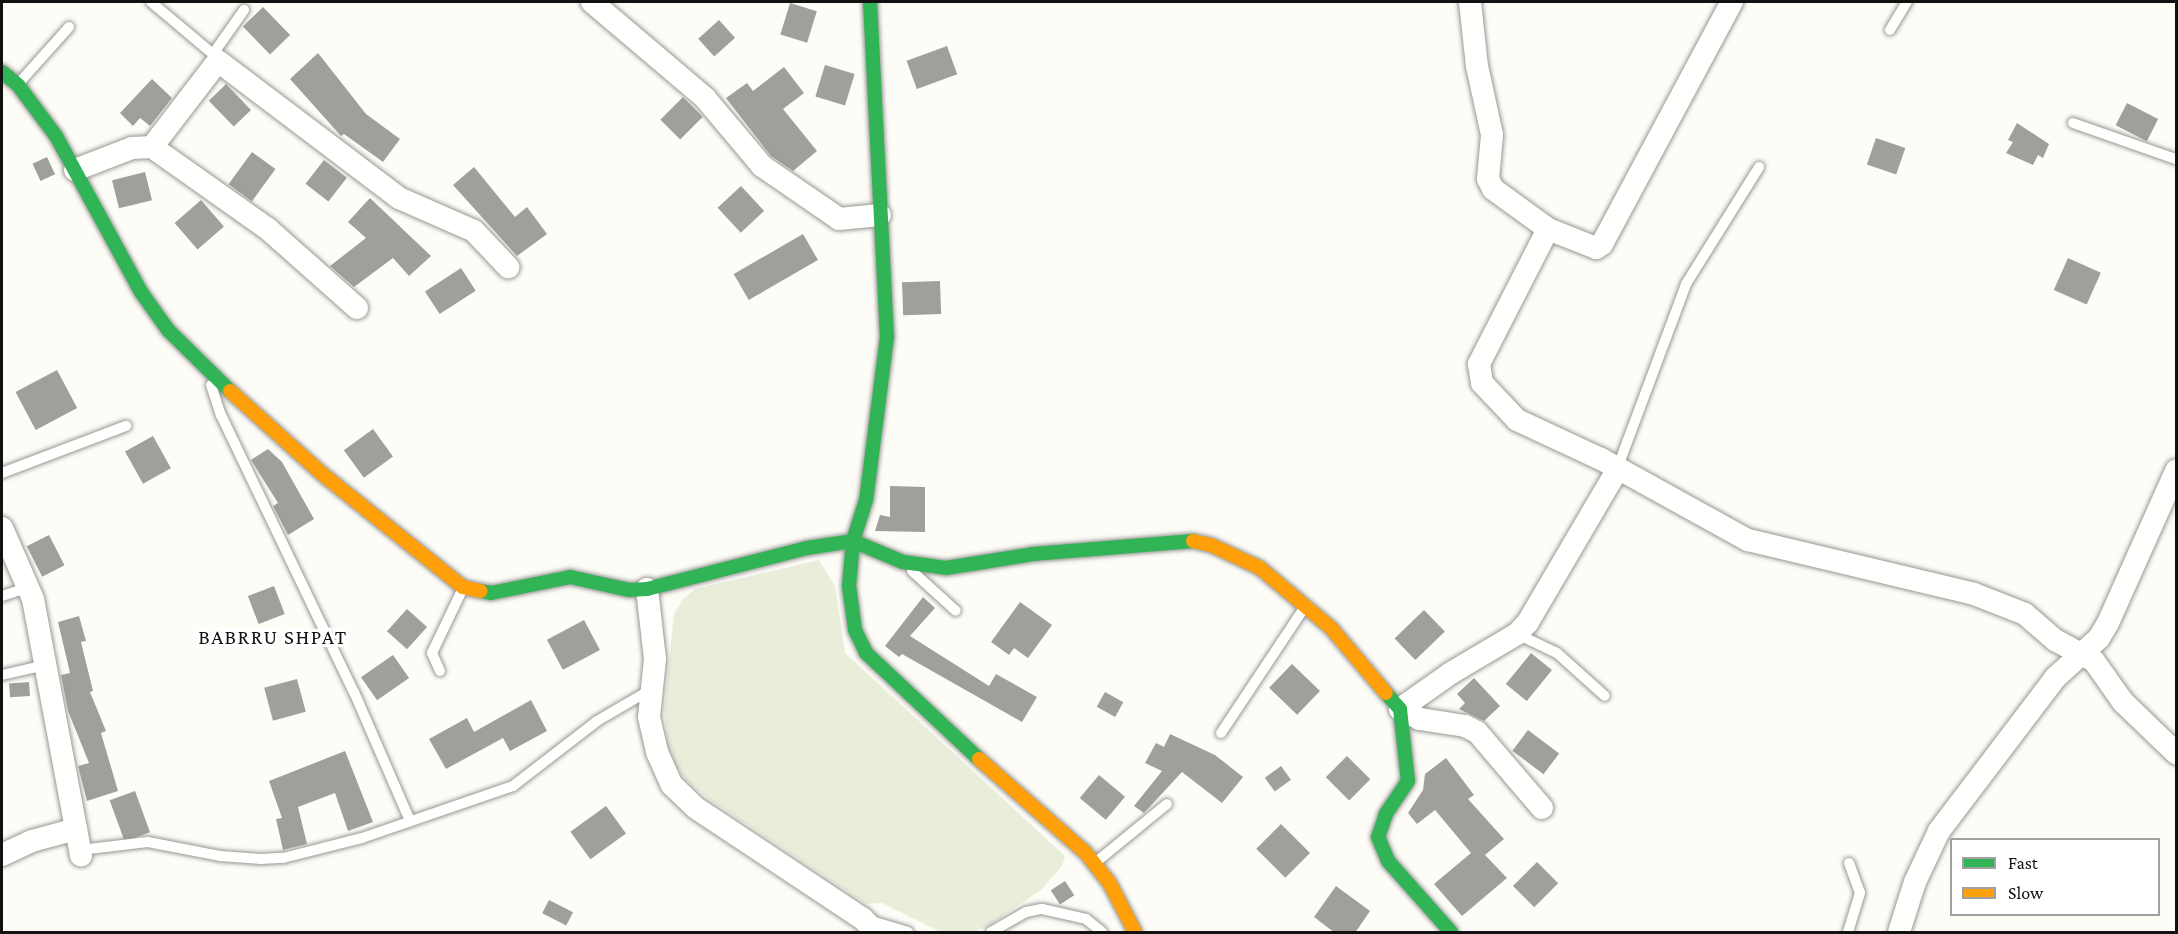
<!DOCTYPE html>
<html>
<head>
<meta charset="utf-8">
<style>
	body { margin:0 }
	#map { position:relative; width:2178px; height:934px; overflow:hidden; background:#fdfcf7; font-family:"Crimson Pro",serif }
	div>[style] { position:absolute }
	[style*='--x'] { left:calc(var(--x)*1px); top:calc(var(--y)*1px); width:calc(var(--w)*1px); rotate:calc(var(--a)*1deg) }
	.cemetery>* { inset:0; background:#e9eedb }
	.building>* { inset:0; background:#a19f9c; transform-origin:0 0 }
	.roads { filter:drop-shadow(0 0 2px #979795) drop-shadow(0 0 2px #979795) }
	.lane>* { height:10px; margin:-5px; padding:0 5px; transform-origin:5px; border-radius:5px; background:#fffffe }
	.street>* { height:22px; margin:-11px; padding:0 11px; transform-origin:11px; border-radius:11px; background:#fffffe }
	.fast>* { height:14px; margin:-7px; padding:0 7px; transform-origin:7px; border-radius:7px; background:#30b455 }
	.slow>* { height:14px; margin:-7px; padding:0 7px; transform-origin:7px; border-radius:7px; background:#ff9f0a }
	span { translate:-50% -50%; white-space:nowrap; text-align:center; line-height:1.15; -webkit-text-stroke:6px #fff; paint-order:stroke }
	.quarter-label { font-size:21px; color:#111; letter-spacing:1.5px }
	.frame { position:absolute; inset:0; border:3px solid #111; pointer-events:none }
	.legend { position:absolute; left:1950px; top:838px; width:210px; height:78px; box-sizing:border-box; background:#fff; border:2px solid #a0a0a0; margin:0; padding:8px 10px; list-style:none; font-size:18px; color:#111 }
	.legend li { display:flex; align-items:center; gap:12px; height:30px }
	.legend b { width:30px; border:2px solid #a0a0a0 }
</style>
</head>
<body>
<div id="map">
	<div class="cemetery">
		<i style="clip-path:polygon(819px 560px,835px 586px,845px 653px,1065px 856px,1062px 866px,1042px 889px,987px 927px,974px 932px,941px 932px,882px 903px,866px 904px,710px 800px,686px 780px,676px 765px,668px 744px,664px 711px,674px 614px,684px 598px,695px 589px)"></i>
	</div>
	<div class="building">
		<i style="left:790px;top:3px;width:28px;height:33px;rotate:17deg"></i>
		<i style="left:263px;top:7px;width:39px;height:28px;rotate:46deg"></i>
		<i style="left:719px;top:20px;width:24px;height:28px;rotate:48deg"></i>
		<i style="left:947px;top:46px;width:30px;height:43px;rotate:70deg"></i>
		<i style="clip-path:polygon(318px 53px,366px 114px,400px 139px,383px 162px,344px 134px,341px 136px,290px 79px)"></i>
		<i style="left:825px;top:65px;width:31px;height:33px;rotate:17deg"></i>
		<i style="clip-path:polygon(784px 67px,804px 93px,783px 109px,817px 151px,793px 171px,771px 156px,726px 98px,747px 83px,753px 91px)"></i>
		<i style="clip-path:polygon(152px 79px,172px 98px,150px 126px,140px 118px,133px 126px,120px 113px)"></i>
		<i style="left:226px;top:84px;width:36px;height:24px;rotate:46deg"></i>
		<i style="left:683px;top:97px;width:28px;height:32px;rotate:45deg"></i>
		<i style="left:2127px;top:103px;width:35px;height:25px;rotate:27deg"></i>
		<i style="clip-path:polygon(2017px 123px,2049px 144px,2043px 158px,2038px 155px,2033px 165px,2006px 153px,2013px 142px,2008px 140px)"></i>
		<i style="left:1876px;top:138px;width:31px;height:28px;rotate:19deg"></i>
		<i style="left:252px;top:152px;width:29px;height:40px;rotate:36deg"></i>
		<i style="left:47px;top:157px;width:19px;height:16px;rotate:65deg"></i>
		<i style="left:324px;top:160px;width:29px;height:30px;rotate:38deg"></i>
		<i style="clip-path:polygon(474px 167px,515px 217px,527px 207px,547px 234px,517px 256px,453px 185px)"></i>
		<i style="left:145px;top:172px;width:29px;height:34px;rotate:76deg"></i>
		<i style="left:741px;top:186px;width:34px;height:32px;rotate:47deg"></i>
		<i style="clip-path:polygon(370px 198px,431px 256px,409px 276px,393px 258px,354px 287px,330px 266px,366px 238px,348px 222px)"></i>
		<i style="left:201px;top:200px;width:35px;height:35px;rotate:49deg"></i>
		<i style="left:803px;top:234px;width:30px;height:80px;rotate:60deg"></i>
		<i style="left:2068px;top:258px;width:36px;height:35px;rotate:24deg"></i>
		<i style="left:461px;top:268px;width:27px;height:43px;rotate:57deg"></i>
		<i style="left:940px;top:281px;width:33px;height:38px;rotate:88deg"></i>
		<i style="left:57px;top:370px;width:43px;height:47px;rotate:62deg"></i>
		<i style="left:373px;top:429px;width:34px;height:36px;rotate:54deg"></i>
		<i style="left:153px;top:436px;width:37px;height:32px;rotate:61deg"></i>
		<i style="clip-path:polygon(268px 449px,282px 462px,314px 519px,288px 535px,273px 506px,278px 503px,251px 460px)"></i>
		<i style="clip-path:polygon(890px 486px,925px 487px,925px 532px,875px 531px,880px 515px,890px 517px)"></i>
		<i style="left:49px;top:535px;width:34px;height:25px;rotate:63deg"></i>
		<i style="left:274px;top:586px;width:30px;height:28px;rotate:69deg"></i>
		<i style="clip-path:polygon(923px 597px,935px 608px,910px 636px,989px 686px,996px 674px,1037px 697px,1022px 722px,902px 654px,899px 657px,885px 646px)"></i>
		<i style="clip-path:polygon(1020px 602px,1052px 625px,1028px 658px,1014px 648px,1009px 655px,991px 642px)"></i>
		<i style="left:407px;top:609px;width:27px;height:30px;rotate:42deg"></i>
		<i style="left:1424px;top:610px;width:30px;height:41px;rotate:46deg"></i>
		<i style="clip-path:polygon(79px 616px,86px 641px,81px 642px,93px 691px,90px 692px,106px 731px,101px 733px,118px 791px,87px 801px,78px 766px,89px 763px,68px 711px,61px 675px,70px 673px,58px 622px)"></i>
		<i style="left:584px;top:620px;width:34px;height:42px;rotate:62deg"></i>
		<i style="left:1531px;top:653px;width:27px;height:40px;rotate:39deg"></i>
		<i style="left:393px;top:655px;width:28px;height:39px;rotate:55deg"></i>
		<i style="left:1292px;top:664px;width:39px;height:33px;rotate:44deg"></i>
		<i style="clip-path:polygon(1474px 678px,1500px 706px,1484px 721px,1459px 709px,1465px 703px,1457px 694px)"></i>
		<i style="left:297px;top:679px;width:34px;height:34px;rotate:75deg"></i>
		<i style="left:29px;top:682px;width:14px;height:20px;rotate:86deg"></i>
		<i style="left:1105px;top:692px;width:21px;height:17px;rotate:29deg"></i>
		<i style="clip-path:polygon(531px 700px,547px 731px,510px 751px,503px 738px,446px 769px,429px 739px,467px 718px,474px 732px)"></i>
		<i style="left:1528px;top:730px;width:39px;height:26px;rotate:37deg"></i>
		<i style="clip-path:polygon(1170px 734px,1215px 755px,1243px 777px,1222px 803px,1182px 772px,1144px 813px,1134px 806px,1162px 771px,1145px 763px,1156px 743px,1164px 747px)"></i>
		<i style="clip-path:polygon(345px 751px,373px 822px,348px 831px,335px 793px,298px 807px,307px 844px,283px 850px,276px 819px,282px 818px,269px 781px)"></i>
		<i style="left:1347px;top:756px;width:33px;height:30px;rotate:45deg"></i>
		<i style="clip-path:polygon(1446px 758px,1474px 795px,1468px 799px,1504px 839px,1485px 855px,1507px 878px,1462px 916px,1434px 884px,1471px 853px,1435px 810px,1417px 824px,1408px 813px,1423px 790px,1425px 774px)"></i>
		<i style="left:1281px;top:766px;width:17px;height:20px;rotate:54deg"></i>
		<i style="left:1099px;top:775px;width:34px;height:30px;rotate:40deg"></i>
		<i style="left:135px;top:791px;width:44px;height:27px;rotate:70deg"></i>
		<i style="left:606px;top:806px;width:34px;height:44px;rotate:54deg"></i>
		<i style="left:1281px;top:824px;width:41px;height:35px;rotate:45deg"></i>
		<i style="left:1537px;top:862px;width:30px;height:34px;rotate:45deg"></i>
		<i style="left:1065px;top:881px;width:17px;height:17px;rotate:57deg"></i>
		<i style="clip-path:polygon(1336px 886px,1370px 911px,1355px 933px,1335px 933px,1314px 917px)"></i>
		<i style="left:549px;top:900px;width:27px;height:15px;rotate:27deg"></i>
	</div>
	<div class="roads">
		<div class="lane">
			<i style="--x:151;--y:2;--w:81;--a:40"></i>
			<i style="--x:1890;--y:30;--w:33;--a:-59"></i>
			<i style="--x:216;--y:59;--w:6;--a:-121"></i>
			<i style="--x:213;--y:54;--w:54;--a:-54.8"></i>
			<i style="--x:19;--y:83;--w:75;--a:-48.2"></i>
			<i style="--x:2073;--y:123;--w:109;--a:19.3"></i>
			<i style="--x:211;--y:385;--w:32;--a:72"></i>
			<i style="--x:221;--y:415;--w:307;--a:64.4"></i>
			<i style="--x:354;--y:692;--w:141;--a:66.5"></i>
			<i style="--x:1617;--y:469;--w:197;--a:-69.5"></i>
			<i style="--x:1686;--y:284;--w:138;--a:-58"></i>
			<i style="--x:2;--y:473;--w:133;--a:-20.8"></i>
			<i style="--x:912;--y:571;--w:59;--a:42.3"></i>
			<i style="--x:2;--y:596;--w:28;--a:-18"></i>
			<i style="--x:1517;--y:634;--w:44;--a:25.4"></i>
			<i style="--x:1557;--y:653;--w:64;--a:41.9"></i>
			<i style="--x:440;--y:671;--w:20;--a:-114"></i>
			<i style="--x:432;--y:653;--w:70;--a:-64.5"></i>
			<i style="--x:2;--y:675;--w:44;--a:-13.1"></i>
			<i style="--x:1221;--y:733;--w:150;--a:-56.4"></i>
			<i style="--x:80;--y:850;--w:68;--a:-6.7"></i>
			<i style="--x:148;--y:842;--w:73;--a:11"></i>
			<i style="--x:220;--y:856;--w:41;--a:4.2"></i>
			<i style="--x:261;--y:859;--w:22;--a:-3"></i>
			<i style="--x:283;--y:858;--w:81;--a:-14.2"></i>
			<i style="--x:362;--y:838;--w:160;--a:-19"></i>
			<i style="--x:513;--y:786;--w:106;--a:-37.7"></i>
			<i style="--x:597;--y:721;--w:61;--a:-30.3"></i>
			<i style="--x:1095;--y:863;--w:93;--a:-39.3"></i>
			<i style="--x:868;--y:920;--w:42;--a:16.7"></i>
			<i style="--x:991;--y:932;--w:40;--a:-29.7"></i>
			<i style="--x:1026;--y:912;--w:16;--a:-11"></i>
			<i style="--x:1042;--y:909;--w:45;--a:12.8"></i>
			<i style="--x:1086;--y:919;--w:21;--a:39"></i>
			<i style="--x:1848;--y:932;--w:41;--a:-72.9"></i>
			<i style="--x:1860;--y:893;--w:32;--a:-110"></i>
		</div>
		<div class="street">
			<i style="--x:592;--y:2;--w:148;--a:40.3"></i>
			<i style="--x:705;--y:98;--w:89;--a:50"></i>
			<i style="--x:762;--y:166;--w:93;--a:34.5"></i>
			<i style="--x:839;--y:219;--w:41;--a:-5.6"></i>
			<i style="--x:1470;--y:2;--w:64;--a:83.8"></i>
			<i style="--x:1477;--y:66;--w:71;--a:77.7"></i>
			<i style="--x:1492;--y:135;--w:44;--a:95.2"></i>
			<i style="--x:1488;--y:179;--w:11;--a:63"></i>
			<i style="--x:1493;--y:189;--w:68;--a:36"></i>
			<i style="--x:1548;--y:229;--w:52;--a:21.6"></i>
			<i style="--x:1596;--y:248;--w:7;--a:-34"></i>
			<i style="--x:1602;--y:244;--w:275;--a:-61.8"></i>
			<i style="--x:152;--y:147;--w:142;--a:35.3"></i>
			<i style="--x:268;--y:229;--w:119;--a:41.6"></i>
			<i style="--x:75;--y:170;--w:61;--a:-21.1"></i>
			<i style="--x:132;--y:148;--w:20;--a:-3"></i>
			<i style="--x:152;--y:147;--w:108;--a:-52.5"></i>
			<i style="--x:218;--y:61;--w:227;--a:37.1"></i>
			<i style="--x:399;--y:198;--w:82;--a:23.7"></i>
			<i style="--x:474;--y:231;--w:50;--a:46.6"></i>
			<i style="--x:1548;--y:229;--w:152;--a:117.1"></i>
			<i style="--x:1479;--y:364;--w:19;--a:81"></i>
			<i style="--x:1482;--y:383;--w:51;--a:46.6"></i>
			<i style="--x:1517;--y:420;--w:93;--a:24.9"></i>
			<i style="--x:1601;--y:459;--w:168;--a:28.9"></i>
			<i style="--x:1748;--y:540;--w:232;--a:13.4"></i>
			<i style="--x:1974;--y:594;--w:55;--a:21.4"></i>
			<i style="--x:2025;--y:614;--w:40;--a:41"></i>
			<i style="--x:2055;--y:640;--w:44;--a:28.3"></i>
			<i style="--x:2094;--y:661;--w:50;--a:54.7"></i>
			<i style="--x:2123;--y:702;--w:74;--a:43.9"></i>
			<i style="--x:2;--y:528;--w:77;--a:66.4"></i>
			<i style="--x:33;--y:599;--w:261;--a:79.4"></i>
			<i style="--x:647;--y:589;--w:70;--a:83.5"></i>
			<i style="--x:655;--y:659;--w:58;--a:95.9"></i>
			<i style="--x:649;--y:717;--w:36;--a:77"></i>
			<i style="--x:657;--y:752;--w:36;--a:66"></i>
			<i style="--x:672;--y:785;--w:33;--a:44"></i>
			<i style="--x:696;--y:808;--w:201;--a:33.6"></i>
			<i style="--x:863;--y:919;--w:18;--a:45"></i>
			<i style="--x:1542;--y:808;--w:100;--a:-130.5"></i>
			<i style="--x:1477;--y:732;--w:13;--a:-153"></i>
			<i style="--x:1465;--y:726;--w:46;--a:-171.2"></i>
			<i style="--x:1420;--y:719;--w:22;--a:-153"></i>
			<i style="--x:1400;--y:709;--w:62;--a:-35.2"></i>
			<i style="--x:1451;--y:673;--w:77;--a:-30.6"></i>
			<i style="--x:1517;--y:634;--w:16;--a:-47"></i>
			<i style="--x:1528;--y:622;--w:176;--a:-59.6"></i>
			<i style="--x:2;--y:855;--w:33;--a:-25"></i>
			<i style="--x:32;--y:841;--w:46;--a:-15.3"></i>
			<i style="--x:1899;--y:932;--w:52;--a:-72.3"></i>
			<i style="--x:1915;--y:882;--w:56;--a:-64.8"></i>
			<i style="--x:1939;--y:831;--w:192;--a:-52.8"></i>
			<i style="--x:2055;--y:678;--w:59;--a:-42.3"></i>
			<i style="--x:2099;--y:638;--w:17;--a:-59"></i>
			<i style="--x:2108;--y:623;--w:167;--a:-65.9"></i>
		</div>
		<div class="fast">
			<i style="--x:870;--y:2;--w:335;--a:87.1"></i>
			<i style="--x:887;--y:337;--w:164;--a:97.3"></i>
			<i style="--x:866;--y:500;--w:43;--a:107.6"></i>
			<i style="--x:853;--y:541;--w:45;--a:95.1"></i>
			<i style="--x:849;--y:586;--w:44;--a:82.2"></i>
			<i style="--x:855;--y:630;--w:25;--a:64"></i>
			<i style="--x:866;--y:653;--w:155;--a:43.2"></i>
			<i style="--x:2;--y:72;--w:21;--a:39"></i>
			<i style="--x:18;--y:85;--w:64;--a:53.3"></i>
			<i style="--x:56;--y:136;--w:178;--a:61.4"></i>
			<i style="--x:141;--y:292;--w:47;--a:54.6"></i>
			<i style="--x:168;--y:330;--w:87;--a:44.5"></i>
			<i style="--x:481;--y:591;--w:10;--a:11"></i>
			<i style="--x:491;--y:593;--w:81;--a:-11.4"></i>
			<i style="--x:570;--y:577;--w:60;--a:12.4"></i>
			<i style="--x:629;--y:590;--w:18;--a:-3"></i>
			<i style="--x:647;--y:589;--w:165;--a:-14.4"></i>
			<i style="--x:807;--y:548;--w:47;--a:-8.7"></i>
			<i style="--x:853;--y:541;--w:54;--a:22.8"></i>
			<i style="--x:903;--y:562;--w:43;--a:7.9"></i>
			<i style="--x:946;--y:568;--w:88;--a:-9.1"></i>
			<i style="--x:1033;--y:554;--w:161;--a:-4.6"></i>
			<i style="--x:1386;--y:693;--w:21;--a:49"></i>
			<i style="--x:1400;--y:709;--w:72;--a:83.7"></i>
			<i style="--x:1408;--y:781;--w:40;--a:124"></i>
			<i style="--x:1386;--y:814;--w:24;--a:109"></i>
			<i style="--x:1378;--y:837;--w:26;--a:67"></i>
			<i style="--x:1388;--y:861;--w:95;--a:48.4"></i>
		</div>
		<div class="slow">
			<i style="--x:230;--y:391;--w:122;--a:42"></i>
			<i style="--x:321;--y:473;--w:182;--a:38.8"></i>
			<i style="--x:463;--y:587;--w:18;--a:13"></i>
			<i style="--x:1193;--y:541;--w:18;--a:13"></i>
			<i style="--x:1211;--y:545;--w:54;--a:25.1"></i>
			<i style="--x:1260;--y:568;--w:93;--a:40.2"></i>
			<i style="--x:1331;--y:628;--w:85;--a:49.8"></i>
			<i style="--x:979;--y:759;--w:142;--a:41.3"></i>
			<i style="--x:1086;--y:853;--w:37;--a:52"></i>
			<i style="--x:1109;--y:882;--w:56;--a:62.5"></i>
		</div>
	</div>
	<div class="quarter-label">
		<span style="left:273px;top:637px">BABRRU SHPAT</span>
	</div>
	<div class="frame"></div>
	<ul class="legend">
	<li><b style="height:8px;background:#30b455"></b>Fast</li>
	<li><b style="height:8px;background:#ff9f0a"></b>Slow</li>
	</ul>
</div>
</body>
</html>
